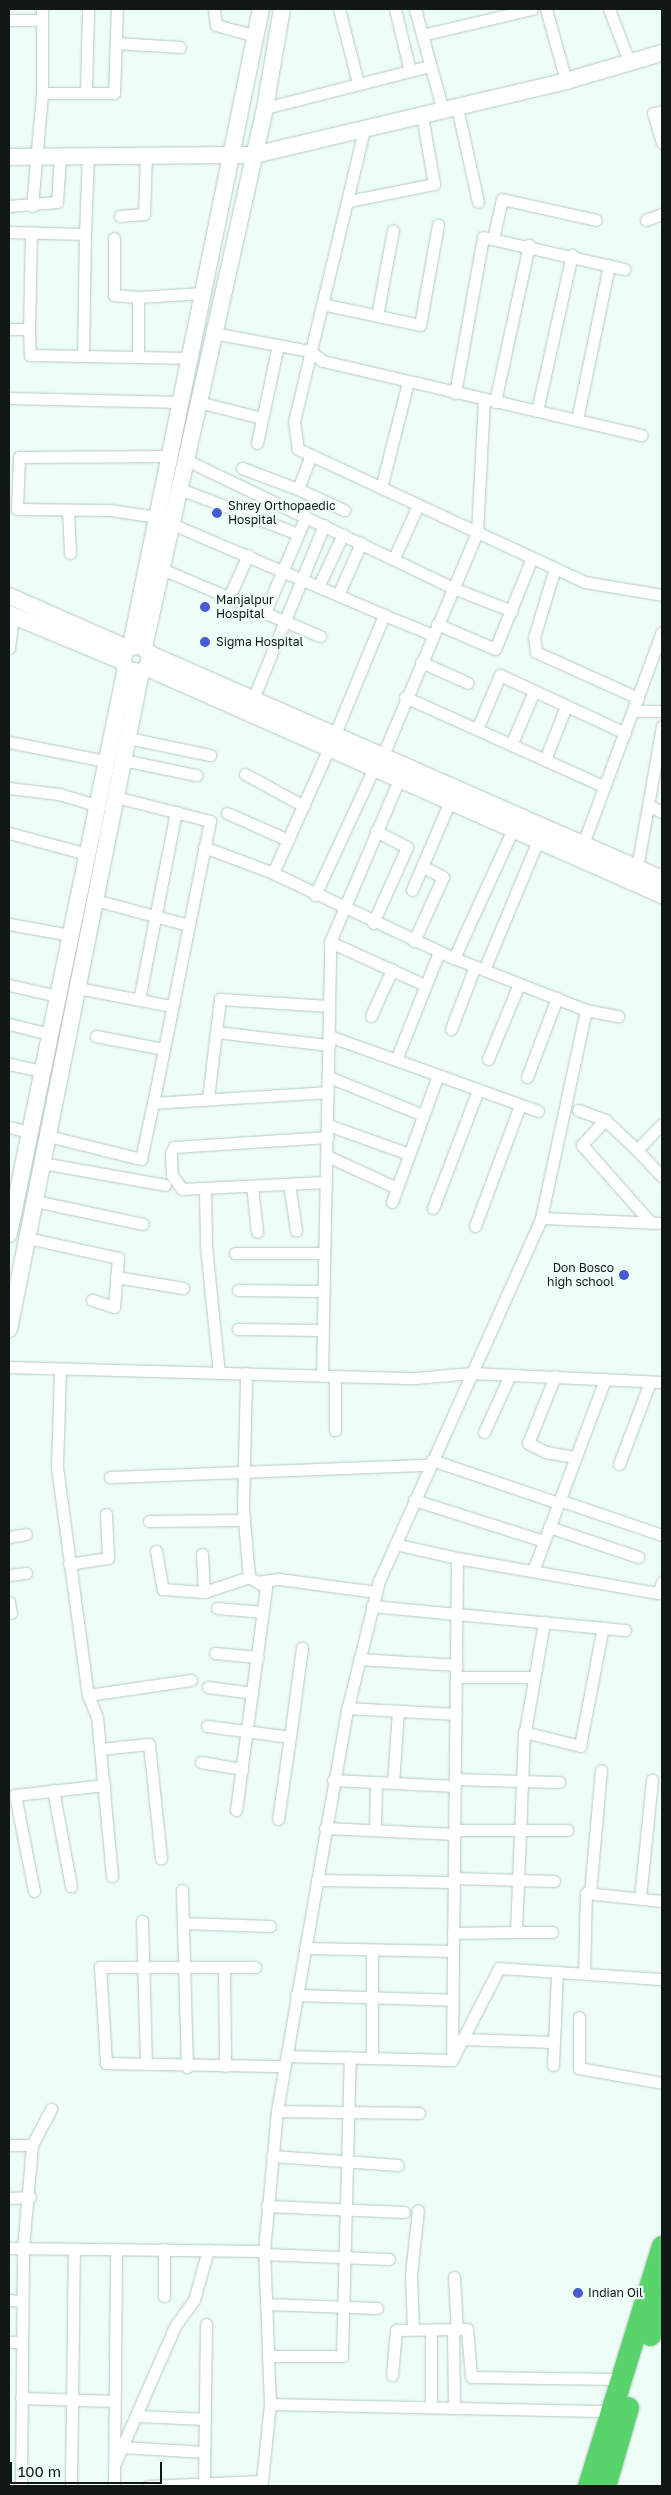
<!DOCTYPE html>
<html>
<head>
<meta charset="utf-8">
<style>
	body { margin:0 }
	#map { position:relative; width:671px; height:2495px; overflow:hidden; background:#edfef7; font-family:"Golos Text",sans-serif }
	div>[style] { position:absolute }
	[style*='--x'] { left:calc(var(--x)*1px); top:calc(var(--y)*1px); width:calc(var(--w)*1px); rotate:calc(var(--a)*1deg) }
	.roads { filter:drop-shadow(0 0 1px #b4c9bf) drop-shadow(0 0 1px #b4c9bf) }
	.street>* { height:11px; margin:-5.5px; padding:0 5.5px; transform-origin:5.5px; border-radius:5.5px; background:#fff }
	.secondary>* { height:16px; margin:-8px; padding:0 8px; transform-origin:8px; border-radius:8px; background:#fff }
	.highway>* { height:21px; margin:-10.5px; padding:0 10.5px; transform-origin:10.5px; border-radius:10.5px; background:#59d36c }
	.dots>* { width:14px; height:14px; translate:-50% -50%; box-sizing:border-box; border:2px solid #edfef7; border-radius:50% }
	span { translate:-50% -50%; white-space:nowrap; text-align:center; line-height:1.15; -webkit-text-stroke:4.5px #edfef7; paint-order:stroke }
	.poi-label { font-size:12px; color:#101714 }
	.left { translate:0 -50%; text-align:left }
	.right { translate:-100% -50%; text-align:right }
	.frame { position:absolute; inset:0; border:10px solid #101714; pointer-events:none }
	.scale { position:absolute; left:10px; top:2462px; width:152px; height:22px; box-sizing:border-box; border:2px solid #101714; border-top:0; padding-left:6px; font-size:15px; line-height:18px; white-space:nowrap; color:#101714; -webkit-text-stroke:4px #edfef7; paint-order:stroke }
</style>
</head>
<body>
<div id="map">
	<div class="roads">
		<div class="street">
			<i style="--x:214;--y:9;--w:16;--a:83"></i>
			<i style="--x:216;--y:25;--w:41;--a:15.4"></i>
			<i style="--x:339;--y:9;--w:76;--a:75.6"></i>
			<i style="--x:395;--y:9;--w:64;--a:76.4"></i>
			<i style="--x:415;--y:9;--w:106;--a:74.6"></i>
			<i style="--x:546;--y:9;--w:75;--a:74.5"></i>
			<i style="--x:609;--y:9;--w:59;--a:69.1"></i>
			<i style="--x:9;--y:20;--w:31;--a:0"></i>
			<i style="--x:422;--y:35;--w:113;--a:-13.3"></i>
			<i style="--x:116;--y:43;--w:64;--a:3.6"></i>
			<i style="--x:86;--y:92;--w:83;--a:-88.6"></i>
			<i style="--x:42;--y:93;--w:72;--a:0"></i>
			<i style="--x:114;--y:93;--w:84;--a:-88"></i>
			<i style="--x:457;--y:107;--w:97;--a:77.5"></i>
			<i style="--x:265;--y:108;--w:170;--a:-14.3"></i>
			<i style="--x:662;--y:111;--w:9;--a:167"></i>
			<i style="--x:653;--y:113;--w:31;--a:73"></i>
			<i style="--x:364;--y:130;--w:299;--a:103.5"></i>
			<i style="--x:294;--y:421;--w:28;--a:82"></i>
			<i style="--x:298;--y:449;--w:316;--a:24.9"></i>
			<i style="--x:585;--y:582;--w:78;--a:9.6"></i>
			<i style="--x:349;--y:201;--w:87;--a:-11.3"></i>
			<i style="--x:434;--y:184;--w:69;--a:-100"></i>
			<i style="--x:9;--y:206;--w:48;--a:-4.8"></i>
			<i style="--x:57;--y:202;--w:45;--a:-86.2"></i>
			<i style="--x:32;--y:206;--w:113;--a:-84.9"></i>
			<i style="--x:42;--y:93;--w:84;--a:-90"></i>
			<i style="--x:120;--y:216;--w:24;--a:-5"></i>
			<i style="--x:144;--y:214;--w:56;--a:-88"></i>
			<i style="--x:646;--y:220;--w:17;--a:-21"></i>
			<i style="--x:9;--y:232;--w:76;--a:1.5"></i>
			<i style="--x:85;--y:234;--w:122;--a:90.9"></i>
			<i style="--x:85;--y:234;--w:77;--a:-87.8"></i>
			<i style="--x:114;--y:238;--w:57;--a:90"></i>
			<i style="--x:114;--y:295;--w:24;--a:5"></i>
			<i style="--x:138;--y:297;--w:60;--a:90"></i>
			<i style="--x:493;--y:239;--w:41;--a:-77.3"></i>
			<i style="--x:502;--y:199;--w:96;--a:12.6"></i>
			<i style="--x:138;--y:297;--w:65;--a:-3.5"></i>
			<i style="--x:322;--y:304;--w:100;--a:12.1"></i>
			<i style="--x:420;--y:325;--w:102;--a:-79.8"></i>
			<i style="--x:377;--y:316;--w:87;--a:-79.5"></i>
			<i style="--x:9;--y:329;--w:20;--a:0"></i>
			<i style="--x:29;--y:329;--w:26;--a:88"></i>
			<i style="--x:30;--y:355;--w:161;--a:1.1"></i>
			<i style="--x:29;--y:329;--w:97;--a:-88.8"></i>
			<i style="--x:213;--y:333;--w:99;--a:10.5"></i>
			<i style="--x:310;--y:351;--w:16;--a:38"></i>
			<i style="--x:323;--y:361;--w:327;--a:13.1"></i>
			<i style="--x:455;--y:393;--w:158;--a:-79.8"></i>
			<i style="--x:483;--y:237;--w:145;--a:12.8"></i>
			<i style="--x:9;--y:398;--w:173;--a:1.3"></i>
			<i style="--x:198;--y:402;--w:66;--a:14"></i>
			<i style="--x:495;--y:402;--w:161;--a:-77.8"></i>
			<i style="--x:537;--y:411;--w:160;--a:-77.4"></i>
			<i style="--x:577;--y:420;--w:158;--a:-78.3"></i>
			<i style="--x:257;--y:443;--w:100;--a:-77.9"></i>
			<i style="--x:311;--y:455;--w:36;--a:111"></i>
			<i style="--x:298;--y:489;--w:51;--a:24.5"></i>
			<i style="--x:186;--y:460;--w:296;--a:25.6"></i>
			<i style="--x:453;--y:588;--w:63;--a:21.3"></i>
			<i style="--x:242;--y:468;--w:60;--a:20.6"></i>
			<i style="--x:381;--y:488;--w:109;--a:-75.7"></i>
			<i style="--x:180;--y:489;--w:126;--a:20.9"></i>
			<i style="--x:68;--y:510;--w:43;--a:87.3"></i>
			<i style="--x:157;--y:517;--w:48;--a:-171.5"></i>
			<i style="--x:110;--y:510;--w:93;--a:-179.4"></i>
			<i style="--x:17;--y:509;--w:52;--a:-87.8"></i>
			<i style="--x:19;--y:457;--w:151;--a:-0.4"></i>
			<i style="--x:172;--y:524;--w:231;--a:23.2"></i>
			<i style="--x:384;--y:615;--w:129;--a:112.4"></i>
			<i style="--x:394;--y:558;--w:58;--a:-65.6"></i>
			<i style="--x:555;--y:568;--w:72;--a:106.9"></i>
			<i style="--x:534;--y:637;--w:15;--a:82"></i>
			<i style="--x:536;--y:652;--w:112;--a:24.3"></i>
			<i style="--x:162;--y:569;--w:172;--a:23"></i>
			<i style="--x:319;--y:585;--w:56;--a:-64.8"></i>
			<i style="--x:339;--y:593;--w:55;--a:-66.3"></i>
			<i style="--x:229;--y:597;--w:46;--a:-65.7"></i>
			<i style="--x:265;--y:612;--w:104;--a:-66.9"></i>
			<i style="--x:384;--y:615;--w:53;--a:22.2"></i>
			<i style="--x:437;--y:624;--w:63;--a:23.3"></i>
			<i style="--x:495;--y:649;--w:98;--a:-67.9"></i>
			<i style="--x:9;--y:648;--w:32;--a:-83"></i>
			<i style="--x:421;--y:662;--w:51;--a:24.1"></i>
			<i style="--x:405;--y:697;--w:219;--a:24.2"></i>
			<i style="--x:253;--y:699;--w:188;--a:-67.8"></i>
			<i style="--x:633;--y:711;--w:29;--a:0"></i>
			<i style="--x:477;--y:729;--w:59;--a:-66.9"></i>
			<i style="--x:500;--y:675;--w:138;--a:24.9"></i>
			<i style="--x:128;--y:738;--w:84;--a:11.7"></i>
			<i style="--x:9;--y:742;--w:99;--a:11.1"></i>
			<i style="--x:511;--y:745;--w:59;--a:-66.9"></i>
			<i style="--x:383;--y:755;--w:241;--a:-67.1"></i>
			<i style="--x:477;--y:533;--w:134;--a:-87"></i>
			<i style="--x:123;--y:760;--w:75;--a:11.6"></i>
			<i style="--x:545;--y:760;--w:58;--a:-68.7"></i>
			<i style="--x:245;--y:774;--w:67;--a:28.5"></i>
			<i style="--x:9;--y:788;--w:50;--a:6.8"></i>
			<i style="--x:59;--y:794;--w:38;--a:17"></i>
			<i style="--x:116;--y:797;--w:97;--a:14.3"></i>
			<i style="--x:210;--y:821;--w:288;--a:101.4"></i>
			<i style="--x:153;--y:1103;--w:175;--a:-3.6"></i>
			<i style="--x:648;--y:805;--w:16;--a:27"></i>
			<i style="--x:227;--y:813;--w:67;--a:23.9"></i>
			<i style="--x:9;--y:833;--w:81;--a:15.1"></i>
			<i style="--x:583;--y:844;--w:226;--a:-69.6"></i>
			<i style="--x:204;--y:847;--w:74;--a:20.6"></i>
			<i style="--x:273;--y:873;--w:200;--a:25.2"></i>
			<i style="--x:454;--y:958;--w:142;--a:21.5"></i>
			<i style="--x:586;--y:1010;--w:33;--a:11"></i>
			<i style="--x:637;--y:868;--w:144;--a:-80"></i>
			<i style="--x:273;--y:873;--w:137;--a:-65.9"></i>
			<i style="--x:412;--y:890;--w:97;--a:-66.9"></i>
			<i style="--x:315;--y:895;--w:140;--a:-65.1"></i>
			<i style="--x:95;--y:900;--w:96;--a:15"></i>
			<i style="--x:373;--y:923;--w:83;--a:-65.9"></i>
			<i style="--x:407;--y:847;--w:35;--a:-153"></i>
			<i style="--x:9;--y:924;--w:62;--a:10.2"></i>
			<i style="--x:414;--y:941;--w:70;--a:-65.6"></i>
			<i style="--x:443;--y:877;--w:22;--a:-153"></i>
			<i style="--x:330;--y:942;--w:104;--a:24.4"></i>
			<i style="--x:454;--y:958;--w:142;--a:-65.4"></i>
			<i style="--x:484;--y:970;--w:141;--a:-67.4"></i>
			<i style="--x:9;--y:985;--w:49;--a:12.9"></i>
			<i style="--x:78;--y:988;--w:95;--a:11"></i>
			<i style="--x:139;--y:1000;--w:192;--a:-78.9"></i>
			<i style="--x:371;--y:1016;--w:51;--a:-65.5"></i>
			<i style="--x:9;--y:1024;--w:41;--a:14"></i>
			<i style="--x:451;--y:1029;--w:67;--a:-69.1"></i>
			<i style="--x:216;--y:1032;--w:114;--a:6.6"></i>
			<i style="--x:96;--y:1036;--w:68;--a:11"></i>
			<i style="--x:329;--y:1036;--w:222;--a:19.7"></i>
			<i style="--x:488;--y:1059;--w:81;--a:-67.5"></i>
			<i style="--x:396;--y:1060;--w:116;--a:-68.3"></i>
			<i style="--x:9;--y:1064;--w:34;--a:12"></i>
			<i style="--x:329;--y:1077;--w:101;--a:22"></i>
			<i style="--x:527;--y:1077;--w:85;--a:-69.2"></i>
			<i style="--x:208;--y:1098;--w:100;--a:-83.1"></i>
			<i style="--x:220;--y:999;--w:108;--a:3.7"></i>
			<i style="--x:578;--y:1110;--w:29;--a:20"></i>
			<i style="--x:605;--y:1120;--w:44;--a:43.2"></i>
			<i style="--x:605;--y:1120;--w:34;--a:133"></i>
			<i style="--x:582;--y:1145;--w:104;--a:48.5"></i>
			<i style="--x:662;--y:1124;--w:36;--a:134"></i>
			<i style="--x:637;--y:1150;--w:37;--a:47"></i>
			<i style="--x:328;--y:1125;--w:86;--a:19.7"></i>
			<i style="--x:9;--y:1127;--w:21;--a:14"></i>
			<i style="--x:48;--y:1136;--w:96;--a:13.9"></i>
			<i style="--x:141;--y:1159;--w:57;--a:-77.9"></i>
			<i style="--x:327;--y:1156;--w:77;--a:24.6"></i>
			<i style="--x:42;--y:1163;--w:125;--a:10.1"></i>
			<i style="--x:326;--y:1182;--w:144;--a:177.2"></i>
			<i style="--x:182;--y:1189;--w:17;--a:-126"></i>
			<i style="--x:172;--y:1175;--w:22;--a:-93"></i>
			<i style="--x:171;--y:1153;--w:7;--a:-63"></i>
			<i style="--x:174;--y:1147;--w:154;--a:-3.7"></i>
			<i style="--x:289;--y:1184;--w:47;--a:81.3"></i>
			<i style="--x:252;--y:1186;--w:46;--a:83.8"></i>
			<i style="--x:205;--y:1188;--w:58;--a:89"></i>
			<i style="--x:206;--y:1246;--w:128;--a:84.2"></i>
			<i style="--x:35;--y:1201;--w:110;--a:12"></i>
			<i style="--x:392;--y:1202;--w:135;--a:-70.1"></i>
			<i style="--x:433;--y:1208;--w:126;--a:-69.1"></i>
			<i style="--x:541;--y:1218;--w:121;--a:2.4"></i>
			<i style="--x:475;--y:1226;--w:129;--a:-69.6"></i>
			<i style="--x:27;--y:1238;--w:93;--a:12.4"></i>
			<i style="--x:118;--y:1258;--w:49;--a:94.7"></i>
			<i style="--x:114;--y:1307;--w:23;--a:-162"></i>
			<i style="--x:235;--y:1253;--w:87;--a:0"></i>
			<i style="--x:116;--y:1277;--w:68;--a:9.3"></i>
			<i style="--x:238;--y:1290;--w:84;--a:0.7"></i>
			<i style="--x:238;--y:1329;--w:84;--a:0.7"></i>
			<i style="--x:9;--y:1367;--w:406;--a:1.6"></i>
			<i style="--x:415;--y:1378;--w:57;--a:-5"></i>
			<i style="--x:472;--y:1373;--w:190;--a:2.7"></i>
			<i style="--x:60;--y:1371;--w:96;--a:91.8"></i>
			<i style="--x:57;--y:1467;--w:230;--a:82.3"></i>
			<i style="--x:88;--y:1695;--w:104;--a:-8.3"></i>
			<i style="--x:322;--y:1375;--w:433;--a:-88.9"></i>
			<i style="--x:330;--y:942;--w:185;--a:-67"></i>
			<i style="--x:335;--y:1376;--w:54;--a:90"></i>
			<i style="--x:555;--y:1376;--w:72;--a:111.9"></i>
			<i style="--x:528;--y:1443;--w:20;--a:27"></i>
			<i style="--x:546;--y:1452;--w:29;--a:10"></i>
			<i style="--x:484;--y:1432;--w:63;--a:-65.5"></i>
			<i style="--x:432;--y:1460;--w:133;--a:18.8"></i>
			<i style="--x:619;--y:1464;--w:88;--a:-69.3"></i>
			<i style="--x:110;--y:1477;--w:319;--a:-2.2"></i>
			<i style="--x:414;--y:1500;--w:136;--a:17.5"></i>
			<i style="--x:559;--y:1500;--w:109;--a:18.8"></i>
			<i style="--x:149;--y:1521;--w:95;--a:-0.6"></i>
			<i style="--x:549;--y:1527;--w:94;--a:18.6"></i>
			<i style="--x:9;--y:1537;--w:17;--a:-10"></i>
			<i style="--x:395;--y:1544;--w:64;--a:12.7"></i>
			<i style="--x:156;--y:1551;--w:39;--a:80"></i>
			<i style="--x:163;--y:1589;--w:41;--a:4.2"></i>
			<i style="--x:202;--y:1554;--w:38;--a:87"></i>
			<i style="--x:204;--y:1592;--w:47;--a:-18.4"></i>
			<i style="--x:69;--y:1564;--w:39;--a:-9"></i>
			<i style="--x:108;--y:1558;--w:44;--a:-92.6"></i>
			<i style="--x:533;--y:1571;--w:205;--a:-69.4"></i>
			<i style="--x:9;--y:1575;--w:17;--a:-7"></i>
			<i style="--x:262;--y:1581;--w:17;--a:-7"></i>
			<i style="--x:279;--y:1579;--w:98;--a:7.6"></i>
			<i style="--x:9;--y:1602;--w:11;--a:80"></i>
			<i style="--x:372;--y:1606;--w:254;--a:5.4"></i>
			<i style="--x:217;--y:1608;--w:46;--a:5"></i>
			<i style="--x:215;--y:1653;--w:43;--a:5.3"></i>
			<i style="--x:359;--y:1659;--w:98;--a:3.5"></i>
			<i style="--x:457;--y:1677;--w:77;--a:0"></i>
			<i style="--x:208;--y:1687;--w:45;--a:7.6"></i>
			<i style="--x:88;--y:1695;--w:24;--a:68"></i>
			<i style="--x:97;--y:1717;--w:160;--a:84.6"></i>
			<i style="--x:347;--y:1708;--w:109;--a:3.2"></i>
			<i style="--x:207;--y:1726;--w:84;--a:7.5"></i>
			<i style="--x:290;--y:1737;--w:90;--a:-82.3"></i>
			<i style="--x:524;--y:1732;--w:58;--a:14"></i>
			<i style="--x:580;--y:1746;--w:121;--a:-79.1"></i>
			<i style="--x:100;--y:1749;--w:49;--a:-5.8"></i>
			<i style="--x:149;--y:1744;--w:115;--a:84"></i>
			<i style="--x:201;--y:1762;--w:42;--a:9.7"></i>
			<i style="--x:455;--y:1779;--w:104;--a:1.7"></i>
			<i style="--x:333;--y:1780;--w:122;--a:2.8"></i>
			<i style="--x:393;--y:1783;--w:71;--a:-86"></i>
			<i style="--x:53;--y:1790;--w:98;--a:79.4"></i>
			<i style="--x:236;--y:1810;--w:225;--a:-82.3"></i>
			<i style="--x:266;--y:1587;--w:20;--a:-150"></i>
			<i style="--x:249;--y:1577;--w:67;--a:-95.1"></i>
			<i style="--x:243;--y:1510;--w:137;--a:-88.7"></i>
			<i style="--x:278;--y:1819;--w:83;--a:-81.7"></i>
			<i style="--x:325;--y:1828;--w:130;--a:2.6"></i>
			<i style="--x:375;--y:1830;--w:48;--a:-88.8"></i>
			<i style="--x:455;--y:1830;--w:112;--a:0"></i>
			<i style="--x:454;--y:1878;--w:100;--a:1.7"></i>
			<i style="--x:317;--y:1880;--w:137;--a:0.8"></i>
			<i style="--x:182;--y:1890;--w:177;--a:88.4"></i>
			<i style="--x:34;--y:1891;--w:98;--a:-101.2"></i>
			<i style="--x:15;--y:1795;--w:90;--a:-6.4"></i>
			<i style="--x:590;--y:1893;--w:123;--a:-84.9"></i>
			<i style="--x:640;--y:1898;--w:119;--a:-84.2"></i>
			<i style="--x:142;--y:1921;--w:141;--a:88.4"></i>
			<i style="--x:183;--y:1923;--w:87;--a:2"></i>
			<i style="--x:516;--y:1932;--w:36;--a:0"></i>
			<i style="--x:453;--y:1933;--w:63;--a:-0.9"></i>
			<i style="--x:516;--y:1932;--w:195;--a:-87.7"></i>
			<i style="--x:524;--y:1737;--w:117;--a:-80.1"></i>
			<i style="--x:305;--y:1948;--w:148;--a:1.2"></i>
			<i style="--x:224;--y:1967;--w:99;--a:89.4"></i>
			<i style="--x:255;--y:1967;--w:155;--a:180"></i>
			<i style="--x:100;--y:1967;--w:96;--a:86.4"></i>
			<i style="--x:106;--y:2063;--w:178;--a:1"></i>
			<i style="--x:584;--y:1973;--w:80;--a:-88.6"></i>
			<i style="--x:586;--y:1893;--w:76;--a:6"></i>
			<i style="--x:296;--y:1995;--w:156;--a:1.8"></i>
			<i style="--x:579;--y:2017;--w:51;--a:90"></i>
			<i style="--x:579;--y:2068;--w:84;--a:10.2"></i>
			<i style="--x:462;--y:2039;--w:92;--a:1.9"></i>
			<i style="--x:287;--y:2056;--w:165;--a:1.4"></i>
			<i style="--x:452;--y:2060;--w:502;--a:-89.43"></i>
			<i style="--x:457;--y:1558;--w:204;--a:9.9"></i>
			<i style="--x:658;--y:1593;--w:12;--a:-70"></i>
			<i style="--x:454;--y:2056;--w:99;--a:-62.9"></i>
			<i style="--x:499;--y:1968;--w:163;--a:3.9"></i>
			<i style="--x:372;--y:2058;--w:108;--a:-90"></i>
			<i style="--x:553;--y:2065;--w:93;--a:-87.5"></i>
			<i style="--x:277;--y:2111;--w:142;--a:0.8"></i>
			<i style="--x:9;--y:2145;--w:23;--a:0"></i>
			<i style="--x:272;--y:2156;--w:126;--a:4.1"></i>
			<i style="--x:9;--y:2198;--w:21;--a:-3"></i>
			<i style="--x:267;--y:2206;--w:137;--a:2.5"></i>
			<i style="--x:9;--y:2248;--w:255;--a:0.7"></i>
			<i style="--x:264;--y:2254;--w:125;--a:2.3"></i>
			<i style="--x:454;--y:2277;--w:53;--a:86.8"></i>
			<i style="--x:164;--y:2296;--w:47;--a:-90"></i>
			<i style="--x:9;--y:2300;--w:13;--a:4"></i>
			<i style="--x:266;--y:2304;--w:111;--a:2.1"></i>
			<i style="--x:413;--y:2329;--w:55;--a:-92.1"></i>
			<i style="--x:411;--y:2274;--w:64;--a:-83.8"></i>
			<i style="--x:453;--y:2330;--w:78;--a:89.3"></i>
			<i style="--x:431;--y:2331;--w:76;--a:90"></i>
			<i style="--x:9;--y:2342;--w:13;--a:0"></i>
			<i style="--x:268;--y:2356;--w:74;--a:0"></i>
			<i style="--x:342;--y:2356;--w:299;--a:-88.5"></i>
			<i style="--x:392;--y:2375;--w:45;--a:-84.9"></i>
			<i style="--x:396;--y:2330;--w:71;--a:-0.8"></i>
			<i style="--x:467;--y:2329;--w:48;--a:85.2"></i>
			<i style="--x:471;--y:2377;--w:151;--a:0.8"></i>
			<i style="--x:21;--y:2398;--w:93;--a:1.8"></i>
			<i style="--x:270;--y:2404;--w:341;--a:1.2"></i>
			<i style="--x:138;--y:2416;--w:67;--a:2.6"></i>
			<i style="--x:123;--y:2447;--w:81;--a:3.5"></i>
			<i style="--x:115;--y:2463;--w:150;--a:-66.3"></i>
			<i style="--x:175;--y:2326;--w:32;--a:-54"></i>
			<i style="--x:194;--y:2300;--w:52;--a:-74.4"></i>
			<i style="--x:204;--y:2484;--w:160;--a:-89.3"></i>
			<i style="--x:21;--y:2486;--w:238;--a:-89.5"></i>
			<i style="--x:23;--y:2248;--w:103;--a:-85"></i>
			<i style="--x:32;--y:2145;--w:41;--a:-62.2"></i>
			<i style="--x:71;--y:2486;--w:237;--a:-89.3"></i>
			<i style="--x:114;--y:2486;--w:237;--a:-89.5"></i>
			<i style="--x:148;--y:2486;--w:114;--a:-2.5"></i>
			<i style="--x:262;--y:2481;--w:77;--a:-84.1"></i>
			<i style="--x:270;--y:2404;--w:153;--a:-92.2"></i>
			<i style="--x:264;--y:2251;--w:141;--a:-84.7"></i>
			<i style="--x:277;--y:2111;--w:406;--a:-80.1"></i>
			<i style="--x:347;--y:1711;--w:134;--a:-76.2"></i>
			<i style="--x:379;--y:1581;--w:398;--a:-65.9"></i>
			<i style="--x:541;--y:1218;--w:213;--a:-77.8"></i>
		</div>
		<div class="secondary">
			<i style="--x:9;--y:157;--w:245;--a:-0.5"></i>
			<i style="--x:254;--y:155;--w:321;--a:-13.3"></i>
			<i style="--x:566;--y:81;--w:100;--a:-16.3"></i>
			<i style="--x:9;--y:596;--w:129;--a:23.8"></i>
			<i style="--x:9;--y:614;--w:122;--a:22.6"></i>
			<i style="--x:131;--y:645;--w:649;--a:-78.45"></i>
			<i style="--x:144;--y:647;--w:552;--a:-77.35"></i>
			<i style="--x:265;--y:108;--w:100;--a:-80.3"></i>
			<i style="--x:150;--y:654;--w:13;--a:99"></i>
			<i style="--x:148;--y:667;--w:9;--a:144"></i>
			<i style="--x:141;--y:672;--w:14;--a:-172"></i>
			<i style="--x:127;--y:670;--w:10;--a:-119"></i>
			<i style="--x:122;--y:661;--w:14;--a:-69"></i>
			<i style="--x:127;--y:648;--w:13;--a:-13"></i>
			<i style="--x:140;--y:645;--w:13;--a:42"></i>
			<i style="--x:150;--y:654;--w:559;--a:23.72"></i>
			<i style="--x:147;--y:668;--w:563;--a:23.79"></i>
			<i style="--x:9;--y:1234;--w:578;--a:-78.32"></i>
			<i style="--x:9;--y:1329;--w:670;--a:-78.64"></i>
		</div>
		<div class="highway">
			<i style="--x:650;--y:2335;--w:40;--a:-72"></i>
			<i style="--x:588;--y:2486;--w:251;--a:-72.9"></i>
			<i style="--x:605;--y:2486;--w:82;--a:-73.8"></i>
		</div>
	</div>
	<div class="dots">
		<i style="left:217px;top:513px;background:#485acf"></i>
		<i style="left:205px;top:607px;background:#485acf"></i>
		<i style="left:205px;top:642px;background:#485acf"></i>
		<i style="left:624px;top:1275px;background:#485acf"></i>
		<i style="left:578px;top:2293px;background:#485acf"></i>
	</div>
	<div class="poi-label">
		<span class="left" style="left:228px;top:513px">Shrey Orthopaedic<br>Hospital</span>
		<span class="left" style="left:216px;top:607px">Manjalpur<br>Hospital</span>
		<span class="left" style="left:216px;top:642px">Sigma Hospital</span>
		<span class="right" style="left:614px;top:1275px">Don Bosco<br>high school</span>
		<span class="left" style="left:588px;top:2293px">Indian Oil</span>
	</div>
	<div class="frame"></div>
	<div class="scale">100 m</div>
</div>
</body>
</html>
